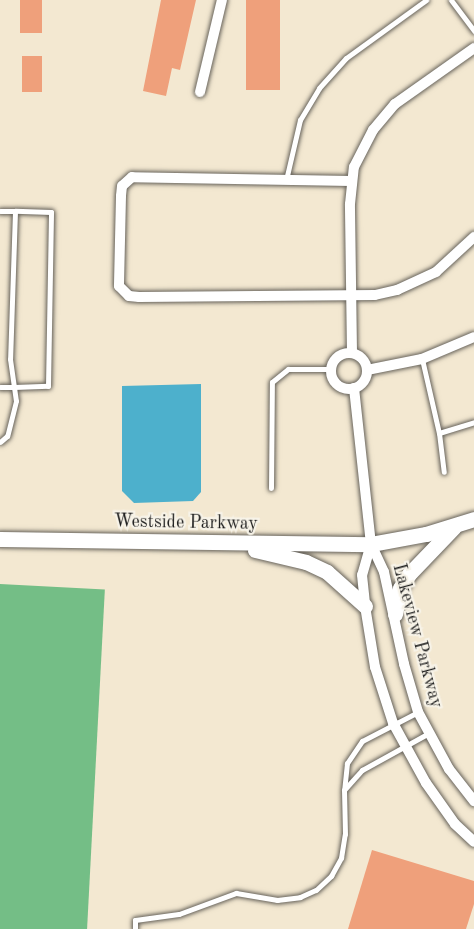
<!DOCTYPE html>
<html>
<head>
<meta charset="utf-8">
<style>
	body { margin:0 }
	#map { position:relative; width:474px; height:929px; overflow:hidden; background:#f3e8d1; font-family:"Old Standard TT",serif }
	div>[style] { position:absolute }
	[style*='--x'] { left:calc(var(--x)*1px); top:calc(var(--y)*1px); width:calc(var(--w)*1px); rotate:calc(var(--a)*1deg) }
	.forest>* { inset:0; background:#74be86; transform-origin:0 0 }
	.water>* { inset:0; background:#4db0cc }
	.building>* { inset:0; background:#efa07b; transform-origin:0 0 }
	.roads { filter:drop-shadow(0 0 2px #67635b) drop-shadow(0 0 2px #67635b) }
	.service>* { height:5px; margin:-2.5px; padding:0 2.5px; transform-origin:2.5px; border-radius:2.5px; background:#fff }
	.minor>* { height:10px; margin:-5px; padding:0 5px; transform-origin:5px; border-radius:5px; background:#fff }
	.minor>.ring { margin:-5px; padding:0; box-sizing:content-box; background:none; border:10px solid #fff; border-radius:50% }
	.secondary>* { height:15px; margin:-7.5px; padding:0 7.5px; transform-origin:7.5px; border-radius:7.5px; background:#fff }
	span { translate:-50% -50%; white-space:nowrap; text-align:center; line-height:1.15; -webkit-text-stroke:4.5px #f7f3e8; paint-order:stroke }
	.street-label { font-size:18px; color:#1c1c1c }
</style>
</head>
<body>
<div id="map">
	<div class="forest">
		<i style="left:0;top:584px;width:105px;height:345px;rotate:3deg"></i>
	</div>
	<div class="water">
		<i style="clip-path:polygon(201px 384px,201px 492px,193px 501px,134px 503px,122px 491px,122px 386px)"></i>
	</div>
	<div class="building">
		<i style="left:20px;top:0;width:22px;height:33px"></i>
		<i style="clip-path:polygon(161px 0,196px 0,180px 70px,172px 68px,166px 96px,143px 91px)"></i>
		<i style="left:246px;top:0;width:34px;height:90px"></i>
		<i style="left:22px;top:56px;width:20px;height:36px"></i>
		<i style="clip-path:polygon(372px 850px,474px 881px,474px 904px,466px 929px,348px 929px)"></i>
	</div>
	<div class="roads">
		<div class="service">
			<i style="--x:451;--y:0;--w:39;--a:53"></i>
			<i style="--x:286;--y:180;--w:62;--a:-76.9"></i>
			<i style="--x:300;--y:120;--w:37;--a:-59"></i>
			<i style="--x:319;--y:88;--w:40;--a:-48"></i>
			<i style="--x:346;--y:58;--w:99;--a:-35.9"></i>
			<i style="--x:0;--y:211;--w:15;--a:0"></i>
			<i style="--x:422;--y:359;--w:76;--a:77.1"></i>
			<i style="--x:439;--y:433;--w:39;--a:83"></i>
			<i style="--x:0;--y:387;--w:14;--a:0"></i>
			<i style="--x:14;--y:387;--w:34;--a:-2"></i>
			<i style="--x:48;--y:386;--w:174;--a:-89"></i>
			<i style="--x:51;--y:212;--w:36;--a:-178"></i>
			<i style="--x:15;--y:211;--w:148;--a:91.9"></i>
			<i style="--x:10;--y:359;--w:42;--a:81.9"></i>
			<i style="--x:16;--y:401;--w:36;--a:104"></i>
			<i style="--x:7;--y:436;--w:9;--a:139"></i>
			<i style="--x:439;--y:433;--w:37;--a:-17"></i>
			<i style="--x:271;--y:488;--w:106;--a:-89.5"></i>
			<i style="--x:272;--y:382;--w:21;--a:-39"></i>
			<i style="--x:288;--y:369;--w:43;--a:0"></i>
			<i style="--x:418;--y:712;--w:63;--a:152.6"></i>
			<i style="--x:362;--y:741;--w:27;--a:124"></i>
			<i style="--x:347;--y:763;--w:27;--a:96"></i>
			<i style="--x:344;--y:790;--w:27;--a:-48"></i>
			<i style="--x:362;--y:770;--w:77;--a:-28.9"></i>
			<i style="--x:135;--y:929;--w:9;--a:-90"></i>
			<i style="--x:135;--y:920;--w:44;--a:-7.8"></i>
			<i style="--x:179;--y:914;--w:61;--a:-20.2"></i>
			<i style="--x:236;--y:893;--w:42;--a:9.7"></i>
			<i style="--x:277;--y:900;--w:23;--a:-7"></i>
			<i style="--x:300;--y:897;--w:17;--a:-24"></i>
			<i style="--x:316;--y:890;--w:21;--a:-43"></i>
			<i style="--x:331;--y:876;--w:21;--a:-61"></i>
			<i style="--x:341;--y:858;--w:24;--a:-81"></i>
			<i style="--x:345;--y:834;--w:44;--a:-91.3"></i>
		</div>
		<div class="minor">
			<i style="--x:200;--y:92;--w:95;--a:-76.6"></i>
			<i style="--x:351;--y:181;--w:219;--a:-179"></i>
			<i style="--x:132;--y:177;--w:13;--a:138"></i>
			<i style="--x:122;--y:186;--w:10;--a:96"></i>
			<i style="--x:121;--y:196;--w:90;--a:91.3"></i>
			<i style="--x:119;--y:286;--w:14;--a:45"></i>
			<i style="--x:129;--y:296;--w:10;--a:6"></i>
			<i style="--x:139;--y:297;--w:236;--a:-0.5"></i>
			<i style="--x:375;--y:295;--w:23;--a:-13"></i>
			<i style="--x:397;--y:290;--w:43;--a:-24.8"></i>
			<i style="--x:436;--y:272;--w:52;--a:-42.6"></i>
			<i style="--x:352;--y:353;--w:149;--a:-90.8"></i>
			<i style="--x:350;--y:204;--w:37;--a:-84"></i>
			<i style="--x:354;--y:167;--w:42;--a:-62.8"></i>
			<i style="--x:373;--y:130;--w:34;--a:-50"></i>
			<i style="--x:395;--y:104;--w:97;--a:-35.3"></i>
			<i class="ring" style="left:331px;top:353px;width:26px;height:26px"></i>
			<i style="--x:367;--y:370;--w:56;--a:-11.3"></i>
			<i style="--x:422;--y:359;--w:56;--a:-22.9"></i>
			<i style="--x:354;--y:388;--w:157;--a:83.8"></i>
			<i style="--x:371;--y:544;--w:31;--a:65"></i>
			<i style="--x:384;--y:572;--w:94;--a:77.7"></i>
			<i style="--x:404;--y:664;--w:50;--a:73.7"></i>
			<i style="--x:418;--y:712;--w:65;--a:61.5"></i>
			<i style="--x:449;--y:769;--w:41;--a:52"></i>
			<i style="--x:371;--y:544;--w:32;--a:106"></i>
			<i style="--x:362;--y:575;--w:31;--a:84"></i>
			<i style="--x:365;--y:606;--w:62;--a:80.7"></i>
			<i style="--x:375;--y:667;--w:59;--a:72.2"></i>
			<i style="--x:393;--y:723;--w:68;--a:61.2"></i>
			<i style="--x:426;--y:783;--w:50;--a:54.7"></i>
			<i style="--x:455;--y:824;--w:26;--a:43"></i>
		</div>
		<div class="secondary">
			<i style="--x:0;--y:539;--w:371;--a:0.8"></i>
			<i style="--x:371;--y:544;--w:56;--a:-10.3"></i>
			<i style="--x:426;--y:534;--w:50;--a:-17.4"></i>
			<i style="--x:255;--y:550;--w:52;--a:13.2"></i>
			<i style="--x:306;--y:562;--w:23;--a:25"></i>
			<i style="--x:327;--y:572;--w:51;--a:41.8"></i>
			<i style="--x:395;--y:614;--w:26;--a:-79"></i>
			<i style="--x:400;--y:588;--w:17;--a:-57"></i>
			<i style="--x:409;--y:574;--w:65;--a:-46.2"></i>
		</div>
	</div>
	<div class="street-label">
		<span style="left:186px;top:523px;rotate:1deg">Westside Parkway</span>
		<span style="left:417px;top:636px;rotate:75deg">Lakeview Parkway</span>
	</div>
</div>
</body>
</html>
